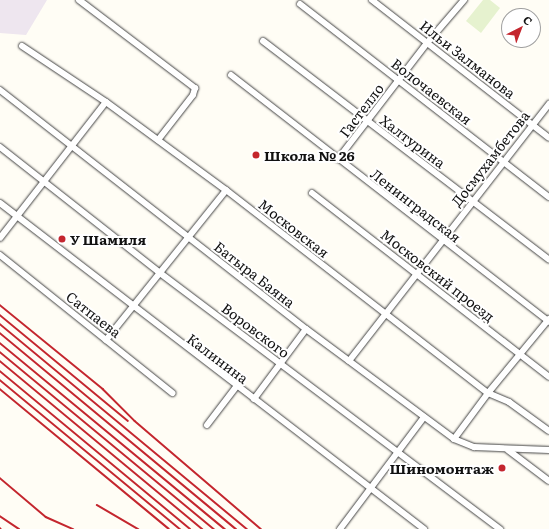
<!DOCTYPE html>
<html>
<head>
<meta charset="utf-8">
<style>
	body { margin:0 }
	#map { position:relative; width:549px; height:529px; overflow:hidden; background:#fffdf5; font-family:Literata,serif }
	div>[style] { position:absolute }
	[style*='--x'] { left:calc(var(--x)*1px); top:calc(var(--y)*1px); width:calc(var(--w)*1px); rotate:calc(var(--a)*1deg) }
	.industrial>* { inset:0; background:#eee6ef }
	.pitch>* { inset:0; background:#e6f2cf }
	.roads { filter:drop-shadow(0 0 1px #444) drop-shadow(0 0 1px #444) }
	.minor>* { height:6px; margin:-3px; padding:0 3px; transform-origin:3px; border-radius:3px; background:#fff }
	.rail>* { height:1.5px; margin:-0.75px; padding:0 0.75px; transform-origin:0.75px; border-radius:0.75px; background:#c4262e }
	.dots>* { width:11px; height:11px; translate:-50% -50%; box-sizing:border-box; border:2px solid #fff; border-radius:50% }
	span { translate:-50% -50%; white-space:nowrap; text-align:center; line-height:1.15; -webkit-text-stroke:4px #fff; paint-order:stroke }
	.street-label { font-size:14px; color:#111 }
	.poi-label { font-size:14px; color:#111; font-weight:700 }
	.left { translate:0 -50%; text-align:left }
	.right { translate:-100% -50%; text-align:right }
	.north { position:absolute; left:501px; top:8px; width:40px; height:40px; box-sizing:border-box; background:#fff; border:1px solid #a0a0a0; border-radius:50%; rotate:42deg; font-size:11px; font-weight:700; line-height:16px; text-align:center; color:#111 }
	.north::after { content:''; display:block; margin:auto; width:14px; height:18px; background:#c4262e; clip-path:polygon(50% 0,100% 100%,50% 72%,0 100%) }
</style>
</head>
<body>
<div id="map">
	<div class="industrial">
		<i style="clip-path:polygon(0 0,47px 0,26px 35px,0 33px)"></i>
	</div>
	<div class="pitch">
		<i style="clip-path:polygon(483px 0,490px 0,500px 8px,481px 33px,466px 21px)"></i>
	</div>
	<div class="roads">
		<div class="minor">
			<i style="--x:79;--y:0;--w:146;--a:37.2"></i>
			<i style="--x:195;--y:88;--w:7;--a:106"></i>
			<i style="--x:193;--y:95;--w:57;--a:127.9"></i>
			<i style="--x:372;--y:0;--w:224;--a:37.9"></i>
			<i style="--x:300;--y:4;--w:315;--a:37.8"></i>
			<i style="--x:263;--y:41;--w:360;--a:37.4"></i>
			<i style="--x:22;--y:46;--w:101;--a:33.7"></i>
			<i style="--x:106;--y:102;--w:149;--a:36.3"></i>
			<i style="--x:226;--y:190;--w:331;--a:37.8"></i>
			<i style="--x:488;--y:393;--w:23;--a:23"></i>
			<i style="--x:509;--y:402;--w:49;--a:35.9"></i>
			<i style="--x:231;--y:75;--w:403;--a:37.8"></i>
			<i style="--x:0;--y:90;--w:388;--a:38"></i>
			<i style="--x:306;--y:329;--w:184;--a:36.6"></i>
			<i style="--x:454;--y:439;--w:22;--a:22"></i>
			<i style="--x:474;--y:447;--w:75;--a:2.3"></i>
			<i style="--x:0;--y:147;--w:204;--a:38.2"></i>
			<i style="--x:160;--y:273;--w:426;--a:37"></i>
			<i style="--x:338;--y:159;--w:146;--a:-52.5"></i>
			<i style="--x:427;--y:43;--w:57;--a:-49.3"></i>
			<i style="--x:312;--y:193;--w:300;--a:37.8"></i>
			<i style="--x:0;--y:203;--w:535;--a:37.56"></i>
			<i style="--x:0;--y:238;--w:172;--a:-52.1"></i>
			<i style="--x:0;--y:255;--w:221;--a:38.7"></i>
			<i style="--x:106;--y:340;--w:192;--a:-51.3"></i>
			<i style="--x:349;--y:361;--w:326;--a:-52.1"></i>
			<i style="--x:254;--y:399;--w:87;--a:-53.4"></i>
			<i style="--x:207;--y:425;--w:48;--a:-52.7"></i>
			<i style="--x:454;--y:439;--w:57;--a:-53.5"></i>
			<i style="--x:488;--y:393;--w:96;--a:-50.5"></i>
			<i style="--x:508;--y:450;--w:51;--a:37.1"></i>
			<i style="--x:340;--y:529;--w:140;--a:-53.1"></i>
		</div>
	</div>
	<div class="rail">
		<i style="--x:0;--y:305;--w:133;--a:39.2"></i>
		<i style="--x:103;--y:389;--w:45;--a:45"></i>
		<i style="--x:135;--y:421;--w:166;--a:40.6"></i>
		<i style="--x:0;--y:315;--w:166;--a:39.6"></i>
		<i style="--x:0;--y:324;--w:321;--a:39.7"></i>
		<i style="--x:0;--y:333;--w:307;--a:39.7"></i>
		<i style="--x:0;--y:343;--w:292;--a:39.6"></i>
		<i style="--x:0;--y:352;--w:278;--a:39.6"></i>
		<i style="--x:0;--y:361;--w:263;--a:39.7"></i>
		<i style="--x:0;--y:371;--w:247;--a:39.7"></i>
		<i style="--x:0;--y:380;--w:234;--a:39.6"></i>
		<i style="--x:0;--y:389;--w:219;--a:39.6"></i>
		<i style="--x:0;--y:478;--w:60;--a:40.3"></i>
		<i style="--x:46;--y:517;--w:30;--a:24"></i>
		<i style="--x:97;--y:505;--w:48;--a:30.3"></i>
		<i style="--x:0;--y:516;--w:23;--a:34"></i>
		<i style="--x:0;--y:528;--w:1;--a:45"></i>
	</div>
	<div class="dots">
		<i style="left:256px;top:155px;background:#c4262e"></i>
		<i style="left:62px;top:239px;background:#c4262e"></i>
		<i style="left:502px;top:468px;background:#c4262e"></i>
	</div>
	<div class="street-label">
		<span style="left:468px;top:59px;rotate:38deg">Ильи Залманова</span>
		<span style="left:432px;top:91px;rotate:38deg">Волочаевская</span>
		<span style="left:361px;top:110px;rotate:-53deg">Гастелло</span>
		<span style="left:413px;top:141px;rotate:37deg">Халтурина</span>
		<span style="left:490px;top:158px;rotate:-52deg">Досмухамбетова</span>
		<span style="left:416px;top:205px;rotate:38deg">Ленинградская</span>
		<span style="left:294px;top:228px;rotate:38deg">Московская</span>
		<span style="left:255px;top:274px;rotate:38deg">Батыра Баяна</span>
		<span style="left:438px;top:275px;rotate:38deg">Московский проезд</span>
		<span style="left:94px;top:314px;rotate:38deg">Сатпаева</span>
		<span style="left:256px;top:330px;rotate:37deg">Воровского</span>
		<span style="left:218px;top:358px;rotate:37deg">Калинина</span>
	</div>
	<div class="poi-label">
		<span class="left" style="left:264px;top:155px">Школа № 26</span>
		<span class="left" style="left:70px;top:239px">У Шамиля</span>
		<span class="right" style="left:494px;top:468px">Шиномонтаж</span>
	</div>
	<div class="north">С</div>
</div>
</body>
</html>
